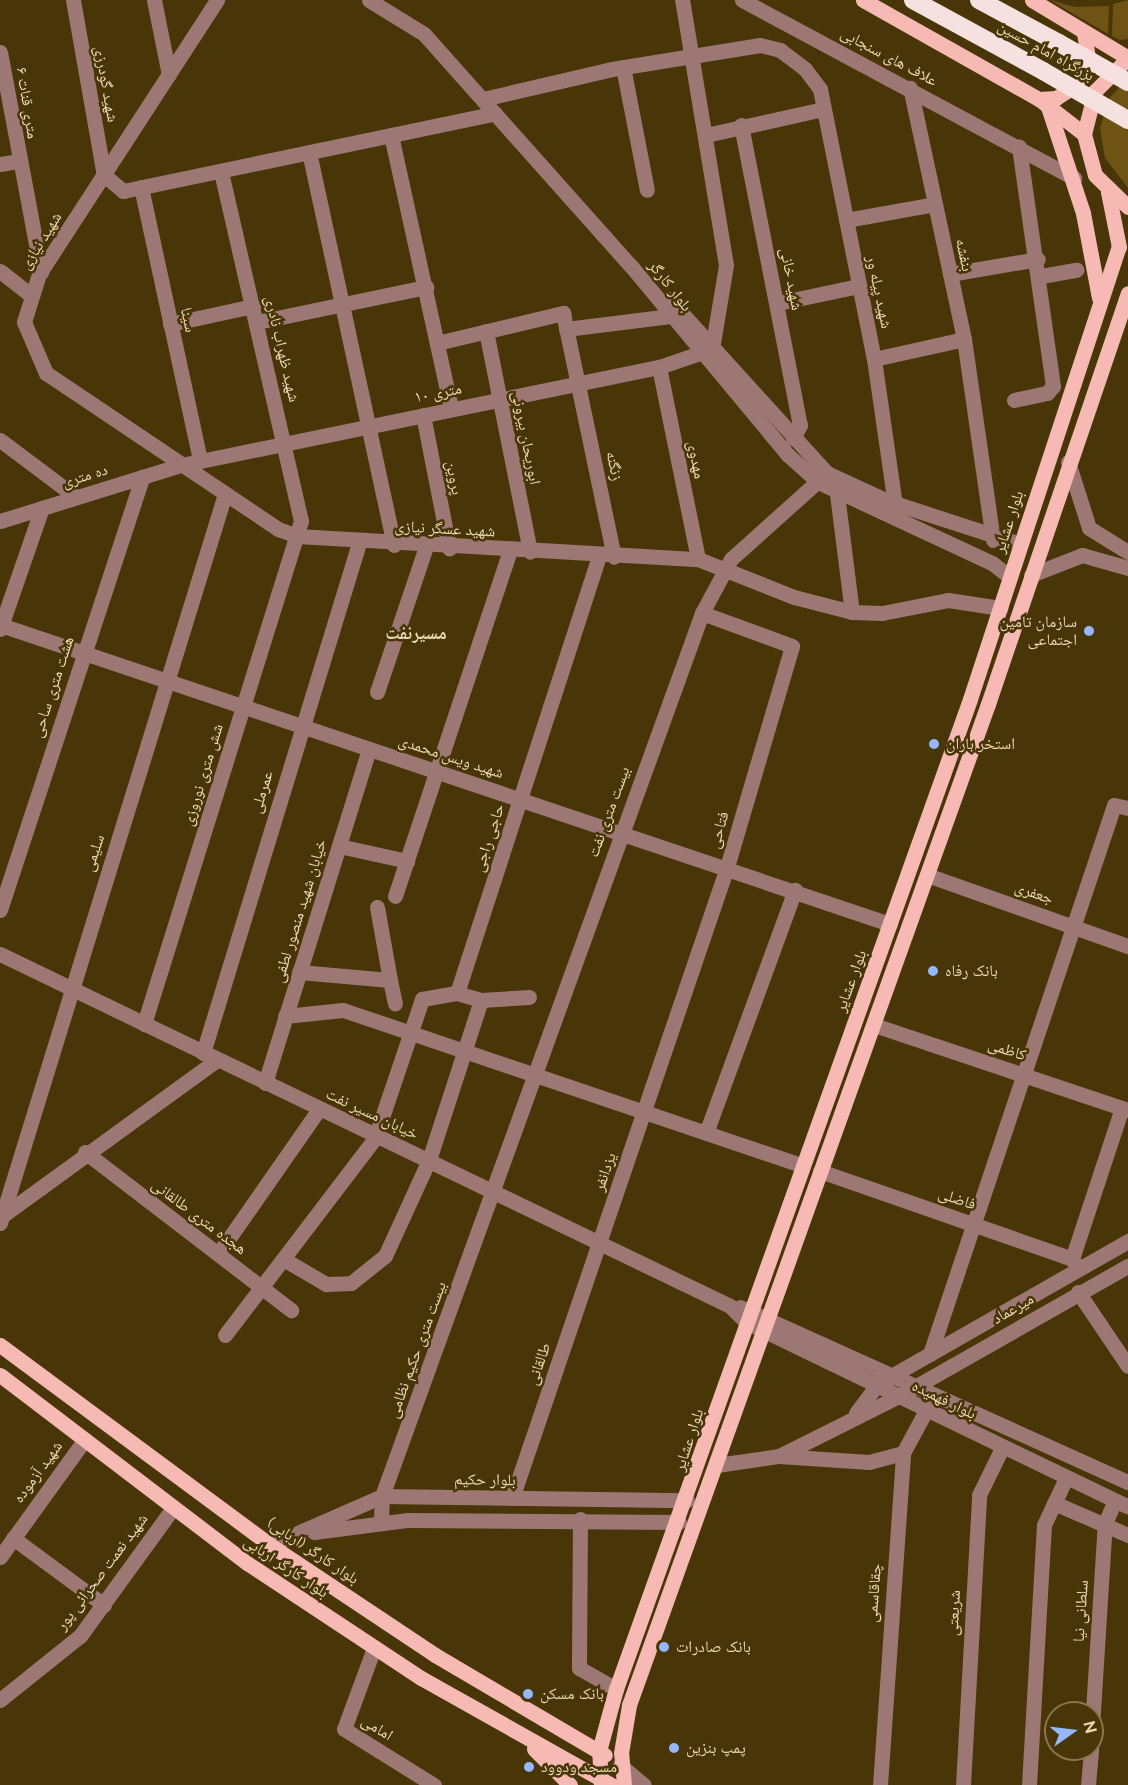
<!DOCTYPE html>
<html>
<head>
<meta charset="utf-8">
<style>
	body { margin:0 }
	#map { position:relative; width:1128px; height:1785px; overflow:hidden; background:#483508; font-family:Raleway,"Noto Naskh Arabic",sans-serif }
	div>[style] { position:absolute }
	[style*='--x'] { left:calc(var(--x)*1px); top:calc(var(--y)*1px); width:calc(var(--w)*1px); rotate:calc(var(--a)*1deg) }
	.green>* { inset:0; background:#6e5315 }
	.minor>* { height:15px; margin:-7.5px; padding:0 7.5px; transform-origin:7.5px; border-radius:7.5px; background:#9d7774 }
	.major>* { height:15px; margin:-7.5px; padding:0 7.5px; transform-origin:7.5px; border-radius:7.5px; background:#f7b9b4 }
	.highway>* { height:18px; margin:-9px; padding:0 9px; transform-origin:9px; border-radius:9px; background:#f5e2e0 }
	.highway-bridge>* { height:18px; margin:-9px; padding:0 9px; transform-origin:9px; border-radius:9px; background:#f5e2e0 }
	.dots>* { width:16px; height:16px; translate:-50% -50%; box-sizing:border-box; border:3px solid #483508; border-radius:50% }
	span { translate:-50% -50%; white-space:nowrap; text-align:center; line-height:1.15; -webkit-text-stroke:5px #483508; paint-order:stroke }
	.street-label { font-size:16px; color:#ebd8b2 }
	.poi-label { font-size:16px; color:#ebd8b2 }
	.right { translate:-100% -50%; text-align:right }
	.left { translate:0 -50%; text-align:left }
	.neighbourhood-label { font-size:18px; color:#ebd8b2; font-weight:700 }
	.north { position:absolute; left:1044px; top:1701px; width:60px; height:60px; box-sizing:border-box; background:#483508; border:2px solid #89764c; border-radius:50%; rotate:76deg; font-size:16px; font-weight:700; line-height:24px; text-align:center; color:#ebd8b2 }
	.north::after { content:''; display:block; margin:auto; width:21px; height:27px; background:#94b7fd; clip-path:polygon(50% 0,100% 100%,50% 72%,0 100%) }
</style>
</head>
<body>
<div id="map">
	<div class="green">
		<i style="clip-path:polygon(1050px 0,1075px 7px,1109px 6px,1108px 34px)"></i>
		<i style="clip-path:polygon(1128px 0,1128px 39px,1120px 40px,1112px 36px,1113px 4px)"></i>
		<i style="clip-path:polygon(1128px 77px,1128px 188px,1105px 158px,1100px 128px,1109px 99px)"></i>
	</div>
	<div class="minor">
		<i style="--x:73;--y:0;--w:178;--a:80"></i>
		<i style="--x:104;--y:175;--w:25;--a:40"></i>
		<i style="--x:123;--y:191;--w:380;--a:-11.8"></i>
		<i style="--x:154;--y:0;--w:76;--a:78.7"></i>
		<i style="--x:217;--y:0;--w:327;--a:123"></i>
		<i style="--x:39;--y:274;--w:50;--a:107.4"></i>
		<i style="--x:24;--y:322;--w:56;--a:66.7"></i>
		<i style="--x:46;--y:373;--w:280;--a:33.9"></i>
		<i style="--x:278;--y:529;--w:20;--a:20"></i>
		<i style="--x:297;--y:536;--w:402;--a:3.3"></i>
		<i style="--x:698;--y:559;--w:103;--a:21.6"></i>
		<i style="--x:794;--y:597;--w:60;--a:14.5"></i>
		<i style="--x:852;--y:612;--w:30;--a:2"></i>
		<i style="--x:882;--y:613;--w:67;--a:-11.1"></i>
		<i style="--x:948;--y:600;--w:53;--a:8.7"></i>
		<i style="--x:369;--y:0;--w:65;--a:31.7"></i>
		<i style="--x:424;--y:34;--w:311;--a:48.3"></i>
		<i style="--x:631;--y:266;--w:246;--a:50.3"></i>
		<i style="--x:788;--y:455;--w:40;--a:42"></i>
		<i style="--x:818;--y:482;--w:192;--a:25"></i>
		<i style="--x:992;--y:563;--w:23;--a:38"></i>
		<i style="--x:742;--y:0;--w:377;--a:28.2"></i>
		<i style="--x:0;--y:52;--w:224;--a:79.4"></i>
		<i style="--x:623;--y:67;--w:125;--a:79"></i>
		<i style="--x:483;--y:99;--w:132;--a:-13.1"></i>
		<i style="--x:612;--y:69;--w:150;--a:-9.2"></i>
		<i style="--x:760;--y:45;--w:21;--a:14"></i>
		<i style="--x:780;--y:50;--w:31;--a:37"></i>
		<i style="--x:805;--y:69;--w:25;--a:53"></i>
		<i style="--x:820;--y:89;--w:275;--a:78.7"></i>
		<i style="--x:874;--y:359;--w:147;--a:81.8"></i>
		<i style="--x:741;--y:125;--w:306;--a:78.9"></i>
		<i style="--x:800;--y:425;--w:15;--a:118"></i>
		<i style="--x:391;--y:135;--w:280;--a:77.6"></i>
		<i style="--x:706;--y:135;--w:120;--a:-12.5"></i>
		<i style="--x:309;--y:152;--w:402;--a:77.8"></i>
		<i style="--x:0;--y:164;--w:18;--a:-9"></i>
		<i style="--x:141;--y:187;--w:280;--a:77.8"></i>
		<i style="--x:846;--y:220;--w:90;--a:-10.2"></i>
		<i style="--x:0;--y:271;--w:39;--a:38"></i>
		<i style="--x:950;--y:274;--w:89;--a:-9.7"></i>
		<i style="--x:1041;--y:276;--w:36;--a:-10"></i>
		<i style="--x:669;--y:299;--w:235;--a:47.8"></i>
		<i style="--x:827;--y:473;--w:67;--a:24.7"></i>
		<i style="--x:888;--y:501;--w:139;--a:18"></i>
		<i style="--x:778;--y:303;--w:83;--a:-11.9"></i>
		<i style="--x:257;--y:322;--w:173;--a:-11.7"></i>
		<i style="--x:170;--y:324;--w:85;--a:-12.2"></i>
		<i style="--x:566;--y:329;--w:105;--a:-7.1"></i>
		<i style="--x:486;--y:331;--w:225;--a:78.7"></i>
		<i style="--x:964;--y:339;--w:203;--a:81.8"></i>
		<i style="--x:437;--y:343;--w:130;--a:-13.4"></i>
		<i style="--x:563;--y:313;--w:249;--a:78.2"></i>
		<i style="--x:874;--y:359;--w:92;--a:-12.5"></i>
		<i style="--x:964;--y:339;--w:257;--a:-102.1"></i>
		<i style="--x:659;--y:367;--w:196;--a:78.5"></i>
		<i style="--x:1014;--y:400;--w:34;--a:-12"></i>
		<i style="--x:1047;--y:393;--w:9;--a:-49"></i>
		<i style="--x:1053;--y:386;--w:242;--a:-98.1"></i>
		<i style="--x:423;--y:415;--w:136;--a:78.9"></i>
		<i style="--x:0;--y:440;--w:95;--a:36.9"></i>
		<i style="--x:1068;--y:462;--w:69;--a:72.3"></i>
		<i style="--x:1089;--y:528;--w:46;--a:31.6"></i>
		<i style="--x:837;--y:494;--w:119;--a:82.8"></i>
		<i style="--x:0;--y:521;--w:189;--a:-17.2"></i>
		<i style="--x:181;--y:465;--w:488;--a:-11.6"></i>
		<i style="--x:659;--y:367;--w:56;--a:-18.8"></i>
		<i style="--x:712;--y:349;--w:85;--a:-80.5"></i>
		<i style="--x:726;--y:265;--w:269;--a:-99.4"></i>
		<i style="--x:1031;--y:575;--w:55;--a:-21.4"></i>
		<i style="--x:1082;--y:555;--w:48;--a:15.8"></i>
		<i style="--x:1;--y:625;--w:938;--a:18.59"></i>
		<i style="--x:0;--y:629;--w:128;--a:-70.9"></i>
		<i style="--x:377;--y:692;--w:154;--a:-71.4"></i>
		<i style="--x:339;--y:846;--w:70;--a:12.4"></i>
		<i style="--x:927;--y:875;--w:213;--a:19.5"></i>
		<i style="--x:395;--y:896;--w:364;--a:-71.6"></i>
		<i style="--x:377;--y:907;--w:74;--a:79.9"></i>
		<i style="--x:0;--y:910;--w:456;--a:-71.8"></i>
		<i style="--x:0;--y:954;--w:810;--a:25.74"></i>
		<i style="--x:730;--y:1306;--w:23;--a:45"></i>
		<i style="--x:746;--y:1322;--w:424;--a:25.8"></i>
		<i style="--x:299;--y:972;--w:91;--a:5"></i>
		<i style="--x:390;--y:980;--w:24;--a:78"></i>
		<i style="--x:529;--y:997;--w:48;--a:176.4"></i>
		<i style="--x:481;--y:1000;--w:25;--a:-164"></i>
		<i style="--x:457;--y:993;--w:459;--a:-72"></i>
		<i style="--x:285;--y:1016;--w:58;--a:-5.9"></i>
		<i style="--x:343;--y:1010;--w:484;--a:18.7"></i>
		<i style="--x:144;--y:1024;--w:527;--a:-72.67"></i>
		<i style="--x:301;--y:521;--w:359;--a:-102.9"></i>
		<i style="--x:874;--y:1025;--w:268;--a:18.5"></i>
		<i style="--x:203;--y:1053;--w:533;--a:-72.99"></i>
		<i style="--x:265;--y:1083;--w:350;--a:-72.7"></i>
		<i style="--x:706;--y:1133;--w:259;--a:-69.9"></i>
		<i style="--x:85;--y:1152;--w:260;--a:37.5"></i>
		<i style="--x:820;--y:1171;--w:267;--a:19.2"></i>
		<i style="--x:1072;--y:1259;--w:11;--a:56"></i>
		<i style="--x:2;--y:1216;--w:266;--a:-36"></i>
		<i style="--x:0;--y:1223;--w:763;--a:-72.85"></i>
		<i style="--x:218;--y:1254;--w:177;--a:-55.1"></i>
		<i style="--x:1072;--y:1259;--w:159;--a:-71.7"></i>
		<i style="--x:285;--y:1260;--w:48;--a:30.3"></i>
		<i style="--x:326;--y:1284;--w:25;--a:-2"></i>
		<i style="--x:351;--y:1283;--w:43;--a:-38.5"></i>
		<i style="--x:385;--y:1256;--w:106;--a:-65.4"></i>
		<i style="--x:429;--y:1160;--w:168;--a:-72"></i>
		<i style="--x:1078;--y:1292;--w:89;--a:56"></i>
		<i style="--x:740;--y:1307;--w:426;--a:24.3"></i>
		<i style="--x:225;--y:1335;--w:248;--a:-52.7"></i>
		<i style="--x:375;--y:1138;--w:147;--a:-71.3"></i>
		<i style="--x:422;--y:999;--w:36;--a:-10"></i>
		<i style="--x:930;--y:1354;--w:579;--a:-71.47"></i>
		<i style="--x:1114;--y:805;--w:14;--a:12"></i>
		<i style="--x:856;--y:1413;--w:34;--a:-53"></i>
		<i style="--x:876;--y:1386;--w:20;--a:-33"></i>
		<i style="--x:893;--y:1375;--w:271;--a:-29.7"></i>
		<i style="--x:779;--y:1456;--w:90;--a:3.8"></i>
		<i style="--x:869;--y:1462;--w:35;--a:-15"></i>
		<i style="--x:717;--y:1465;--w:63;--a:-8.3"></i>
		<i style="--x:779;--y:1456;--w:132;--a:-26.6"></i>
		<i style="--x:897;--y:1397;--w:266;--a:-29.6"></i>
		<i style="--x:512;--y:1498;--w:667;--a:-71.18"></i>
		<i style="--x:727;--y:867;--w:230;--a:-73.6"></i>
		<i style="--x:792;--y:646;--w:96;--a:-159.9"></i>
		<i style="--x:1054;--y:1503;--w:81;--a:23.4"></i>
		<i style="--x:580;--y:1519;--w:149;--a:90.4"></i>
		<i style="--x:579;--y:1668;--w:43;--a:29.6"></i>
		<i style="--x:381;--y:1521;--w:25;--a:-88"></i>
		<i style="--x:382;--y:1496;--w:939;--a:-70.08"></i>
		<i style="--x:702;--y:613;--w:61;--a:-61.8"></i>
		<i style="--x:731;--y:559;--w:129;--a:-41.9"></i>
		<i style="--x:314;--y:1532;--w:95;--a:-7.3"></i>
		<i style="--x:408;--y:1520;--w:271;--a:0.4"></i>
		<i style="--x:13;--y:1538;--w:113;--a:36.4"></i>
		<i style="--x:270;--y:1545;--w:122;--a:-23.6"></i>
		<i style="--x:382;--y:1496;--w:305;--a:0.8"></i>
		<i style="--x:0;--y:1557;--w:145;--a:-54.2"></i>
		<i style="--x:374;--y:1648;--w:86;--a:110.3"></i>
		<i style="--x:344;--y:1729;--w:106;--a:31.9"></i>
		<i style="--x:0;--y:1700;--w:102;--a:-38.7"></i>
		<i style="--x:80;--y:1636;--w:158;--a:-54"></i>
		<i style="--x:1092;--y:1727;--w:204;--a:-86.4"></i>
		<i style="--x:1105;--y:1523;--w:24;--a:-66"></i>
		<i style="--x:620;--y:1765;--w:31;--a:40"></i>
		<i style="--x:880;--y:1785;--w:333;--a:-86"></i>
		<i style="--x:903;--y:1453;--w:57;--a:-61.6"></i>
		<i style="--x:963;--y:1785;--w:290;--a:-86.8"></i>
		<i style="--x:979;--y:1495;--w:52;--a:-63.9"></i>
		<i style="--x:1029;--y:1785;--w:260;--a:-86.7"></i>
		<i style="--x:1044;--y:1525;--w:52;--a:-64.9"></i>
		<i style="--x:1088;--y:1785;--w:36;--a:-85"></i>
	</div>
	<div class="major">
		<i style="--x:863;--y:0;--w:202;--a:29.4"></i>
		<i style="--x:1039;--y:99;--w:57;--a:37.9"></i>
		<i style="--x:1032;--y:0;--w:112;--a:31.1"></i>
		<i style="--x:1128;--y:58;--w:47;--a:135"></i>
		<i style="--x:1095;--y:91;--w:44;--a:104.3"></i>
		<i style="--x:1084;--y:134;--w:42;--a:75"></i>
		<i style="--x:1095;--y:175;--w:46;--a:44.1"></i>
		<i style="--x:1039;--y:99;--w:17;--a:-3"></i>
		<i style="--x:1056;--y:98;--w:27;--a:-33"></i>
		<i style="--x:1079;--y:83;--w:27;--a:-70"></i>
		<i style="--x:1088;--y:58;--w:26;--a:-99"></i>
		<i style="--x:1047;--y:104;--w:115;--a:71.7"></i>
		<i style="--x:1083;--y:213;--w:86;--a:79.3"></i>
		<i style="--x:0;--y:1345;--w:336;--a:36.5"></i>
		<i style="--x:270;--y:1545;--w:198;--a:33.7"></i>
		<i style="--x:435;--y:1655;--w:197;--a:30.5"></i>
		<i style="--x:0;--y:1375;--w:310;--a:37.3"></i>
		<i style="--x:247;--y:1563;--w:209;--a:33.5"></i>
		<i style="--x:421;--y:1678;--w:219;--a:29.3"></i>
		<i style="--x:534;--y:1749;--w:51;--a:45"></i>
		<i style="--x:601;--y:1785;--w:34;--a:-93"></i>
		<i style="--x:599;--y:1751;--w:64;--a:-74.7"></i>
		<i style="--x:616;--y:1689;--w:1051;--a:-70.32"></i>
		<i style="--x:970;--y:699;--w:476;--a:-71.8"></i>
		<i style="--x:1119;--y:247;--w:56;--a:-101.3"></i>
		<i style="--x:624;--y:1785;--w:32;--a:-95"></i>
		<i style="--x:621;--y:1753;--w:49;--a:-80.5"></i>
		<i style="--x:629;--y:1705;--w:1063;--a:-70.27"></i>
		<i style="--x:988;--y:704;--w:434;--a:-71.2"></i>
	</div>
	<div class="highway">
		<i style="--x:913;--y:0;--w:148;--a:28.6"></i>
		<i style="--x:979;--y:0;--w:91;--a:28.3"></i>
	</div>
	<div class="highway-bridge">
		<i style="--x:1059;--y:43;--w:79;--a:29.5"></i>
		<i style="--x:1043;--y:71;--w:98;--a:30"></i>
	</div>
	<div class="dots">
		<i style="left:1089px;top:631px;background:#94b7fd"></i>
		<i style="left:934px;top:744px;background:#94b7fd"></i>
		<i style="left:933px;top:971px;background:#94b7fd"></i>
		<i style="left:664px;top:1647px;background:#94b7fd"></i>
		<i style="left:528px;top:1694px;background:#94b7fd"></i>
		<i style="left:674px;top:1748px;background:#94b7fd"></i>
		<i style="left:529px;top:1767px;background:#94b7fd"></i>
	</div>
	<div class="street-label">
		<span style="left:1046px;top:51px;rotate:29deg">بزرگراه امام حسین</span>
		<span style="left:889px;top:57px;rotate:28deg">علاف های سنجابی</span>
		<span style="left:106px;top:84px;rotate:80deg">شهید گودرزی</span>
		<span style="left:27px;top:103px;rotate:81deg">۶ متری قنات</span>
		<span style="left:41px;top:241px;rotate:-58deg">شهید نیازی</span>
		<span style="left:964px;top:255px;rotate:78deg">بنفشه</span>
		<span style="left:791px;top:279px;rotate:79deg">شهید خانی</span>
		<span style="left:670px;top:286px;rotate:52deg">بلوار کارگر</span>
		<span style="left:879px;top:292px;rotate:78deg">شهید پیله ور</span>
		<span style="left:188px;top:320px;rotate:78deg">سینا</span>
		<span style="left:282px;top:349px;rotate:77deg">شهید ظهراب نادری</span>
		<span style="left:438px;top:393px;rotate:-11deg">۱۰ متری</span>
		<span style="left:526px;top:438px;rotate:79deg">ابوریحان بیرونی</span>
		<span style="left:696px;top:460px;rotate:79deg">مهدوی</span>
		<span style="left:614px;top:466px;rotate:78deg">زنگنه</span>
		<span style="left:85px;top:476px;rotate:-17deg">ده متری</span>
		<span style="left:454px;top:478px;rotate:79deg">پروین</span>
		<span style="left:1009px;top:522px;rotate:-72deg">بلوار عشایر</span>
		<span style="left:445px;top:529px;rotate:3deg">شهید عسگر نیازی</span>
		<span style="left:53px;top:687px;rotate:-72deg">هشت متری ساحی</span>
		<span style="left:451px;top:757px;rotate:18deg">شهید ویس محمدی</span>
		<span style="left:203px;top:775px;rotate:-73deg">شش متری نوروزی</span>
		<span style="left:262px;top:792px;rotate:-73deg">عمرملی</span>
		<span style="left:609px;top:812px;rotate:-70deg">بیست متری نفت</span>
		<span style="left:719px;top:830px;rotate:-74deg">فتاحی</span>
		<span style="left:489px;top:838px;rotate:-72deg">حاجی راجی</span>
		<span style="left:94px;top:853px;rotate:-72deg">سلیمی</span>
		<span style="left:1034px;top:893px;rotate:19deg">جعفری</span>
		<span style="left:300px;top:911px;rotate:-73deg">خیابان شهید منصور لطفی</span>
		<span style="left:851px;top:981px;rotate:-70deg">بلوار عشایر</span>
		<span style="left:1007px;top:1050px;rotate:18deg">کاظمی</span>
		<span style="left:372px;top:1114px;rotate:25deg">خیابان مسیر نفت</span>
		<span style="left:605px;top:1172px;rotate:-71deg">یزدانفر</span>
		<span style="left:957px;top:1199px;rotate:19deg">فاضلی</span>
		<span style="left:199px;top:1217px;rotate:37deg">هجده متری طالقانی</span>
		<span style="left:1013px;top:1309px;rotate:-30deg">میرعماد</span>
		<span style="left:417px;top:1350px;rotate:-70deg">بیست متری حکیم نظامی</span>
		<span style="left:539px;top:1364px;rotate:-71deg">طالقانی</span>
		<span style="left:944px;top:1400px;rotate:26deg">بلوار فهمیده</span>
		<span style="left:689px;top:1440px;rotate:-72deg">بلوار عشایر</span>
		<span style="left:38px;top:1472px;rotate:-54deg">شهید آزموده</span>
		<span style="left:485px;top:1480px;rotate:1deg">بلوار حکیم</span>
		<span style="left:313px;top:1551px;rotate:34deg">بلوار کارگر (اربابی)</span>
		<span style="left:286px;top:1567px;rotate:34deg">بلوار کارگر اربابی</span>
		<span style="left:102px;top:1572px;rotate:-53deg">شهید نعمت صحرائی پور</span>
		<span style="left:874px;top:1593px;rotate:-86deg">چقاقاسمی</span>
		<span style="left:1081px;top:1611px;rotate:-86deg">سلطانی نیا</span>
		<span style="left:954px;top:1613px;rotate:-87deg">شریعتی</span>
		<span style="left:377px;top:1728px;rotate:32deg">امامی</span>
	</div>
	<div class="poi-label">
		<span class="right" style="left:1077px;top:631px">سازمان تامین<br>اجتماعی</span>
		<span class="left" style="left:946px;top:744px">استخر باران</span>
		<span class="left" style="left:945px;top:971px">بانک رفاه</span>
		<span class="left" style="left:676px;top:1647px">بانک صادرات</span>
		<span class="left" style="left:540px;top:1694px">بانک مسکن</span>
		<span class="left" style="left:686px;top:1748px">پمپ بنزین</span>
		<span class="left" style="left:541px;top:1767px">مسجد ودوود</span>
	</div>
	<div class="neighbourhood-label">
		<span style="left:416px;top:633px">مسیرنفت</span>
	</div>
	<div class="north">N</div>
</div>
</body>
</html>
